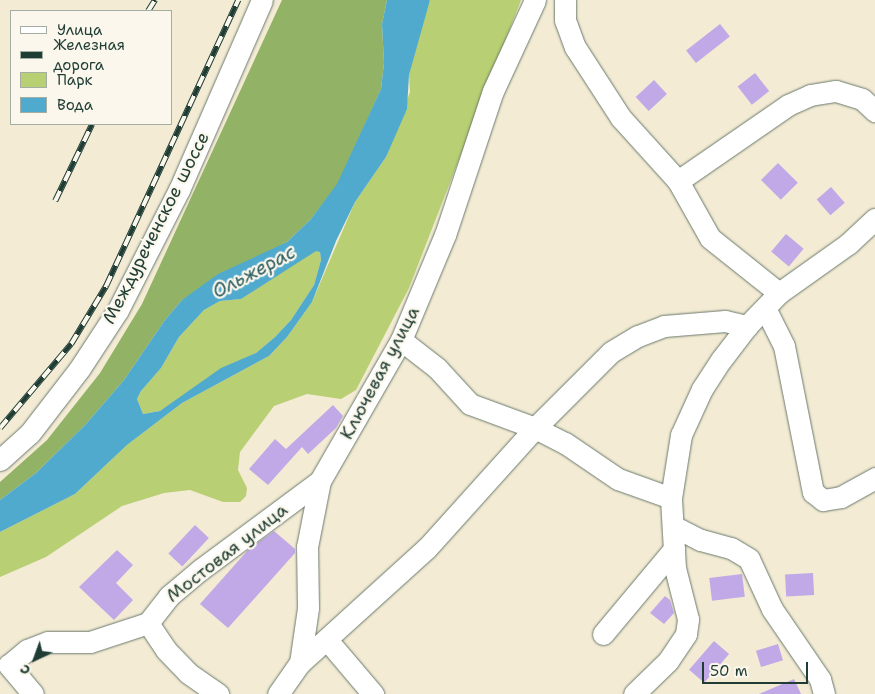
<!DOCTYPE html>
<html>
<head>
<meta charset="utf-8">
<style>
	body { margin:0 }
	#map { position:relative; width:875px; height:694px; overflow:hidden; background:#f3ebd4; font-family:"Shantell Sans",sans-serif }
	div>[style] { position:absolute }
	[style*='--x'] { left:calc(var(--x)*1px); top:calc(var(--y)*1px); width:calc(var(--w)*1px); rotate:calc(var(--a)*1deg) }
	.green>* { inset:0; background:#b8cf73 }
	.forest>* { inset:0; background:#92b265 }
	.water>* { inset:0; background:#50aace }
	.building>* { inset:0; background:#c0a9e6; transform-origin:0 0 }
	.roads { filter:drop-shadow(0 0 1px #697a6c) drop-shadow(0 0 1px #697a6c) }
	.minor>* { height:21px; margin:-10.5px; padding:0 10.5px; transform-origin:10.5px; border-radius:10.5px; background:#fff }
	.rail>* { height:5.5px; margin-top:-2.75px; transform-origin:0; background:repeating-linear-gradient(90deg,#fbf7ec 0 11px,#1f3d34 0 22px); box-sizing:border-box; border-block:1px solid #1f3d34 }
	span { translate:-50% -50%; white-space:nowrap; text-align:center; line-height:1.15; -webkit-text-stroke:4.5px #fbf7ec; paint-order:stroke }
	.street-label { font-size:18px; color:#1f3d34 }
	.water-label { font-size:19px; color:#2e5e62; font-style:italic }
	.legend { position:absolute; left:10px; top:10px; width:162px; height:115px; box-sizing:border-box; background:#fbf7ec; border:1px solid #a3ada2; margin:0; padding:6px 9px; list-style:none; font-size:15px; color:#1f3d34 }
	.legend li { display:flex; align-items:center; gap:10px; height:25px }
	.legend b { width:25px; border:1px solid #a3ada2 }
	.north { position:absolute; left:10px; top:634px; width:50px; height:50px; -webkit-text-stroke:4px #fbf7ec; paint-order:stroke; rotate:222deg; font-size:14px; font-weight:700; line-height:20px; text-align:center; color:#1f3d34 }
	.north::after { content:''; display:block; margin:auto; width:18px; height:22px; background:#1f3d34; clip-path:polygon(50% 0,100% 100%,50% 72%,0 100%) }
	.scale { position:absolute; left:702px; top:662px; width:106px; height:22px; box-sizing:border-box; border:2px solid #1f3d34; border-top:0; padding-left:6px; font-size:15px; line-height:18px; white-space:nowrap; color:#1f3d34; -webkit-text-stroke:4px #fbf7ec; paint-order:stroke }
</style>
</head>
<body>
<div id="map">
	<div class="green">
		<i style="clip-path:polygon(430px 0,521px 0,409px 288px,356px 390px,341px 399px,307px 394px,274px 406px,240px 452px,238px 470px,247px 488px,246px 496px,240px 502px,223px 502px,190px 490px,164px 493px,122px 506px,46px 557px,0 577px,0 532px,75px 494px,127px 445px,182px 403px,269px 356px,287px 337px,312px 302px,355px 202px,386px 157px,410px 92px,409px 75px,417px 40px)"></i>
		<i style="clip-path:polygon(316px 250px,320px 251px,321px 260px,314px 285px,291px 320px,275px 337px,256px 353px,160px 411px,143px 414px,137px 399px,141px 391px,161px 368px,179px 337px,204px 310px,220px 301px,241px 299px)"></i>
	</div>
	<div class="forest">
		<i style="clip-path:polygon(282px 0,387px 0,382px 24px,384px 63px,381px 89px,338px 184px,311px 219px,287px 242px,182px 300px,165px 320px,124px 380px,86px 424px,36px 473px,0 500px,0 482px,47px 440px,100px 373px,142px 304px)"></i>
	</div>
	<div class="water">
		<i style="clip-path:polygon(evenodd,387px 0,430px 0,409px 75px,407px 109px,386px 157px,355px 202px,336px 241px,312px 302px,287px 337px,269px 356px,182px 403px,127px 445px,75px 494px,0 532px,0 500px,36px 473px,86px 424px,124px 380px,165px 320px,182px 300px,218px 274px,287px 242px,311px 219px,337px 184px,381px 89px,384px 63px,382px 24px,387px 0,316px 251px,320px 252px,321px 260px,314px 285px,291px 320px,275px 337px,256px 353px,221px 368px,160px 411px,143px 414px,137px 399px,141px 391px,161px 368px,179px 337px,204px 310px,220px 301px,241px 299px,316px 251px)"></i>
	</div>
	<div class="building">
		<i style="left:720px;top:24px;width:16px;height:43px;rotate:52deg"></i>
		<i style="left:755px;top:73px;width:23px;height:22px;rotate:52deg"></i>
		<i style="left:654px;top:80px;width:19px;height:25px;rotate:47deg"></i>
		<i style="left:778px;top:163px;width:28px;height:24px;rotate:45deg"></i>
		<i style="left:831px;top:187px;width:21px;height:19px;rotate:49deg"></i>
		<i style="left:786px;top:234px;width:23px;height:23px;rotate:40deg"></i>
		<i style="clip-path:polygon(333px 405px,343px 416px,336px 428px,308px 454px,302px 447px,268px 485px,249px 469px,275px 439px,286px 449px)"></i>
		<i style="left:195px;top:525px;width:19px;height:39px;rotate:43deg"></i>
		<i style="clip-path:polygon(274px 531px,295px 549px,295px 553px,228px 628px,200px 604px,248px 550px)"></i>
		<i style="clip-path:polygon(117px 550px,133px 565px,116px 583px,133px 600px,114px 620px,79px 587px)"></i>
		<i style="left:813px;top:573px;width:22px;height:28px;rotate:87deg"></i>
		<i style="left:742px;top:574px;width:23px;height:33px;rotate:83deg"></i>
		<i style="clip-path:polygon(665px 596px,670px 600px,674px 613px,664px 624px,650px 613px)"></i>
		<i style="left:714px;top:641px;width:20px;height:38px;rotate:41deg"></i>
		<i style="left:778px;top:644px;width:17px;height:23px;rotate:73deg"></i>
		<i style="clip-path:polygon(794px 679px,801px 694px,759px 694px)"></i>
	</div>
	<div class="roads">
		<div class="minor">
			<i style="--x:565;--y:0;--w:20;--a:90"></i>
			<i style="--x:565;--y:20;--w:29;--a:70"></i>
			<i style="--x:575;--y:47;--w:85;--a:57.1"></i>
			<i style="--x:621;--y:118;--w:85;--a:47.9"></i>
			<i style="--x:678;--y:181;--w:65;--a:60.7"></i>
			<i style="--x:710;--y:238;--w:88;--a:38.6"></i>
			<i style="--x:779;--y:293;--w:85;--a:-35.4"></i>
			<i style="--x:848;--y:244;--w:37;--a:-43"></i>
			<i style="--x:678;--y:181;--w:134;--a:-34.6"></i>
			<i style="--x:788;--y:105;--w:24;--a:-24"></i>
			<i style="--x:810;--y:95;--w:26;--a:-9"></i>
			<i style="--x:836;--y:91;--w:27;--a:17"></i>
			<i style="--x:862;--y:99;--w:18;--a:43"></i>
			<i style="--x:766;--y:310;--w:40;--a:63.4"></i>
			<i style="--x:784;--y:346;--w:149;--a:78.8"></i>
			<i style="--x:813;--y:492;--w:13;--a:39"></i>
			<i style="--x:823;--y:500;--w:18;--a:-9"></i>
			<i style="--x:841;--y:497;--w:39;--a:-29"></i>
			<i style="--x:401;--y:340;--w:46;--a:37.9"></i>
			<i style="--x:437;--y:368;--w:49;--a:47.5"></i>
			<i style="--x:470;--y:404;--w:69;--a:20.3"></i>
			<i style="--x:535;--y:428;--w:34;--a:27"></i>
			<i style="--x:565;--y:443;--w:64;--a:34.2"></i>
			<i style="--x:618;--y:479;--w:56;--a:19.7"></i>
			<i style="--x:0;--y:460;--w:40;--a:-42"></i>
			<i style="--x:30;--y:433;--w:82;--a:-52.4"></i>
			<i style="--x:80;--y:368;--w:69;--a:-56.8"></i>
			<i style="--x:118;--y:310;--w:135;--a:-63.1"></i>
			<i style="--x:179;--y:190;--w:207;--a:-66.4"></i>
			<i style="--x:673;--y:526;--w:31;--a:27"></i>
			<i style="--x:701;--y:540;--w:31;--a:15"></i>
			<i style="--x:731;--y:548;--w:21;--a:31"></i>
			<i style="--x:749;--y:559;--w:55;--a:65.3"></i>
			<i style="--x:772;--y:609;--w:85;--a:55.6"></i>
			<i style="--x:820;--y:679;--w:16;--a:75"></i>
			<i style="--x:148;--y:623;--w:32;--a:56"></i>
			<i style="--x:166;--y:650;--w:32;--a:46"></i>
			<i style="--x:188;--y:673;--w:37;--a:35"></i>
			<i style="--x:603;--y:634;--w:111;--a:-50.1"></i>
			<i style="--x:328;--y:641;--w:70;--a:49.7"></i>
			<i style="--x:300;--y:663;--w:171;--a:-42.2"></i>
			<i style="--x:427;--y:548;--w:161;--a:-48"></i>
			<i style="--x:535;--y:428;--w:107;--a:-45"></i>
			<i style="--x:611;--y:352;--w:31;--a:-31"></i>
			<i style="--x:638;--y:336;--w:28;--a:-21"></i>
			<i style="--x:664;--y:326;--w:61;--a:-4.7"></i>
			<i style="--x:725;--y:321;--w:23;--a:13"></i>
			<i style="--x:33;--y:694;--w:38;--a:-130"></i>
			<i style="--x:9;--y:665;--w:23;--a:-40"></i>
			<i style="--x:27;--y:650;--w:22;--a:-21"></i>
			<i style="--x:48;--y:642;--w:42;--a:0"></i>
			<i style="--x:90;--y:642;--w:61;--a:-18.1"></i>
			<i style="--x:148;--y:623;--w:34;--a:-52"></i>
			<i style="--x:169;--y:596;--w:40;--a:-40"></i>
			<i style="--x:200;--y:570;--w:149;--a:-36.6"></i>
			<i style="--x:278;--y:694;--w:38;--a:-55"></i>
			<i style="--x:300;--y:663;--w:56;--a:-81.7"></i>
			<i style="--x:308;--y:608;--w:61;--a:-90.9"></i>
			<i style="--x:307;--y:547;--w:67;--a:-78.9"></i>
			<i style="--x:320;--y:481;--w:163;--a:-60.1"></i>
			<i style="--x:401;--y:340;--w:114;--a:-67.3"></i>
			<i style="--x:445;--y:235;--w:152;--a:-71.6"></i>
			<i style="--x:493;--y:91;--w:100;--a:-65.2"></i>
			<i style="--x:634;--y:694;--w:47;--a:-44.1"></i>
			<i style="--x:668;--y:661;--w:32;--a:-56"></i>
			<i style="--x:686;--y:634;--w:15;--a:-82"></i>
			<i style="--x:688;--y:619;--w:53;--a:-104.3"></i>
			<i style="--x:675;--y:568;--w:70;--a:-93.3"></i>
			<i style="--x:671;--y:498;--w:64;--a:-81"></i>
			<i style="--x:681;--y:435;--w:51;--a:-65.5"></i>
			<i style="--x:702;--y:389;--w:35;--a:-57"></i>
			<i style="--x:721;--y:360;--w:43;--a:-52.6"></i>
			<i style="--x:747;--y:326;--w:46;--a:-45.9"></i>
		</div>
	</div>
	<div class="rail">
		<i style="--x:148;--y:11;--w:13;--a:-58"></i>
		<i style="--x:55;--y:201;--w:85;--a:-64.3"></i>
		<i style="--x:0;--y:428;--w:110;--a:-49.8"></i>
		<i style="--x:71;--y:344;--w:68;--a:-58.9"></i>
		<i style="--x:106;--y:286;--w:315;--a:-65.2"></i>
	</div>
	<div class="street-label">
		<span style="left:156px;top:228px;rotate:-63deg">Междуреченское шоссе</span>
		<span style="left:380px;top:373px;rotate:-62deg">Ключевая улица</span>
		<span style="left:227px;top:553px;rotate:-38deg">Мостовая улица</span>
	</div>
	<div class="water-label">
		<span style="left:254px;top:272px;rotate:-28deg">Ольжерас</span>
	</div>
	<ul class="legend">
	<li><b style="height:6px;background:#fff"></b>Улица</li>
	<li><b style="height:6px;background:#1f3d34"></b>Железная дорога</li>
	<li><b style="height:14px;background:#b8cf73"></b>Парк</li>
	<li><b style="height:14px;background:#50aace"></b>Вода</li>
	</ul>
	<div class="north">С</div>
	<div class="scale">50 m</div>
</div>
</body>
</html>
